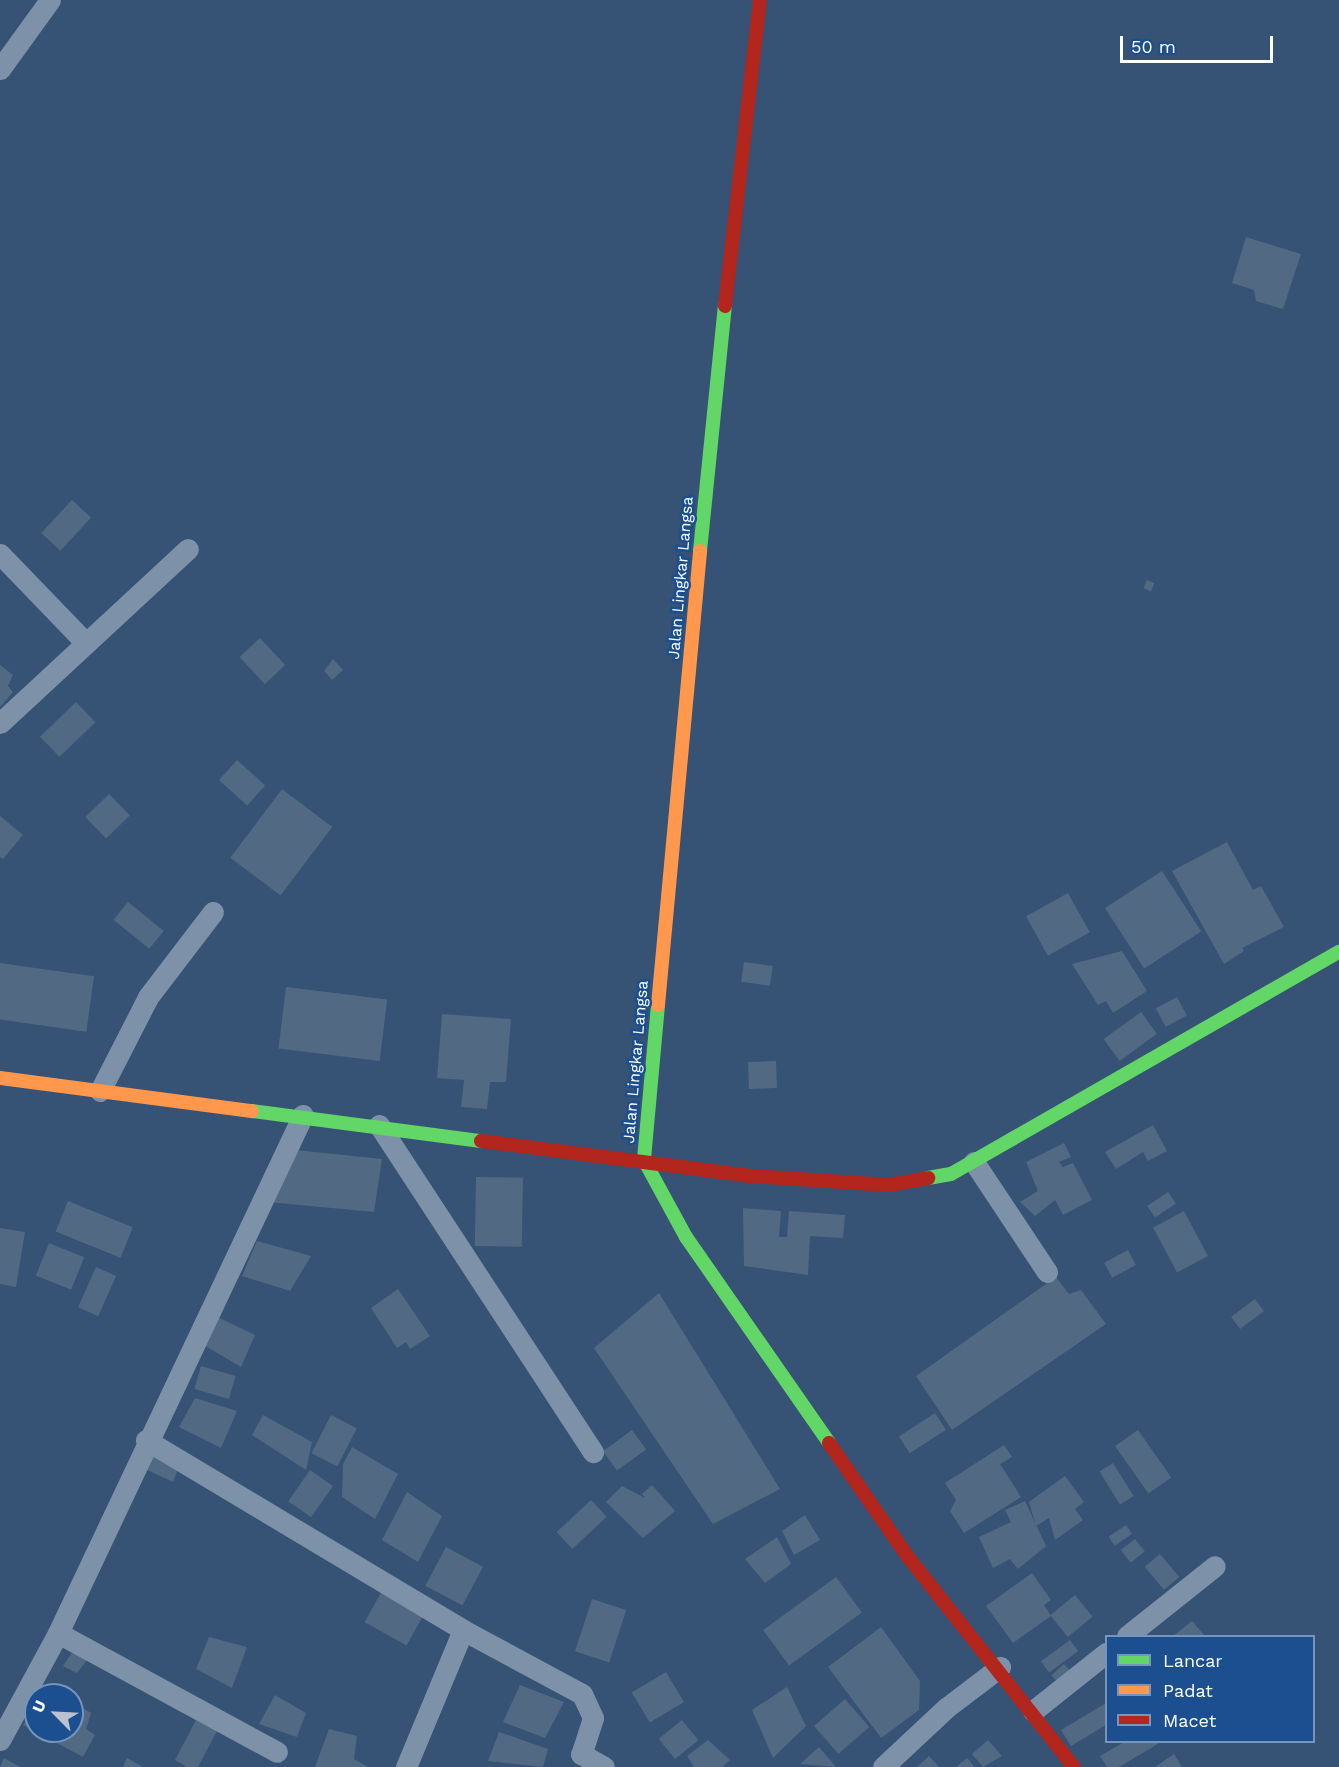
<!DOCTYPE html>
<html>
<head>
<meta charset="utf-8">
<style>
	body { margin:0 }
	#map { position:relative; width:1339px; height:1767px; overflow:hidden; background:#365274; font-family:"Work Sans",sans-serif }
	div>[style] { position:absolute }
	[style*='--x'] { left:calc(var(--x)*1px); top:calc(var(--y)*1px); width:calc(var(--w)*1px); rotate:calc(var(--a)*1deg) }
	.building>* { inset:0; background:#526984; transform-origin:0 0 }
	.street>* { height:21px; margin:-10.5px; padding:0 10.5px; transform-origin:10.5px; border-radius:10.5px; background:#7d92a8 }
	.fast>* { height:14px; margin:-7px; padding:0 7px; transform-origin:7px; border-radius:7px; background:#63d668 }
	.slow>* { height:14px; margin:-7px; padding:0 7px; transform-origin:7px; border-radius:7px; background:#ff974d }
	.jam>* { height:14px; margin:-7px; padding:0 7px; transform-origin:7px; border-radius:7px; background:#b3261e }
	span { translate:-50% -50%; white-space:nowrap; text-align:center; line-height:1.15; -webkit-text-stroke:5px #1b4f8f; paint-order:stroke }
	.street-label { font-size:16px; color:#fff }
	.legend { position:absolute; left:1105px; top:1635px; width:210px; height:108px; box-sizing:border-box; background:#1b4f8f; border:2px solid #7695bc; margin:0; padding:8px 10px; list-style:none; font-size:18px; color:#fff }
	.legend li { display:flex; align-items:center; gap:12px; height:30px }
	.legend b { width:30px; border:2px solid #7695bc }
	.north { position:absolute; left:24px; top:1683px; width:60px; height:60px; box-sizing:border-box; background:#1b4f8f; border:2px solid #7695bc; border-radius:50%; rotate:294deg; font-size:16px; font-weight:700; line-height:24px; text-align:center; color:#fff }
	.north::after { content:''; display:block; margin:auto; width:21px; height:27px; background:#b9c2ce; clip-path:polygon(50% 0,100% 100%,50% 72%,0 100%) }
	.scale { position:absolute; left:1120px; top:36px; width:153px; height:27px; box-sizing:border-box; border:3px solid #fff; border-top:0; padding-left:8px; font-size:18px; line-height:21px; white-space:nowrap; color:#fff; -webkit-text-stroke:4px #1b4f8f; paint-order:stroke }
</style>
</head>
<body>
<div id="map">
	<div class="building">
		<i style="clip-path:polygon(1246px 237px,1301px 254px,1283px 309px,1256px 301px,1254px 290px,1232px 283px)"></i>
		<i style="left:72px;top:500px;width:26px;height:45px;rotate:43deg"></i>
		<i style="left:1147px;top:580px;width:8px;height:9px;rotate:23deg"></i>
		<i style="left:260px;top:638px;width:37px;height:28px;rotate:47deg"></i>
		<i style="clip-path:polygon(333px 659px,343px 670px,332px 680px,324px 671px)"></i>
		<i style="clip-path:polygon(0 665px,13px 675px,8px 686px,13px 692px,0 707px)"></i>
		<i style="left:76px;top:702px;width:28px;height:50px;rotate:46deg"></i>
		<i style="left:237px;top:760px;width:38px;height:27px;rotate:42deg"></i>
		<i style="left:282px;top:789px;width:63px;height:86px;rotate:37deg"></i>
		<i style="left:109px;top:794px;width:30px;height:33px;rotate:46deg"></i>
		<i style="clip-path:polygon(0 816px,23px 835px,3px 859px,0 857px)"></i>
		<i style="clip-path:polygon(1227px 842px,1253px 890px,1261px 886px,1284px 927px,1242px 948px,1244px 951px,1224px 964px,1172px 871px)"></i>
		<i style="left:1162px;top:871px;width:72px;height:68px;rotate:57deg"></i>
		<i style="left:1068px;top:893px;width:45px;height:48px;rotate:61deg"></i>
		<i style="left:128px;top:902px;width:46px;height:23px;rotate:39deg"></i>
		<i style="clip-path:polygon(1122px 951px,1147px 991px,1113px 1013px,1106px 1001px,1098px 1005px,1072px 964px)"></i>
		<i style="left:744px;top:962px;width:29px;height:20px;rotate:8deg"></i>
		<i style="left:0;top:963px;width:95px;height:56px;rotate:8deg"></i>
		<i style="left:286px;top:987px;width:102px;height:62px;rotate:7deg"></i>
		<i style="left:1177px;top:997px;width:21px;height:24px;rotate:62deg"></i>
		<i style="left:1141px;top:1012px;width:27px;height:46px;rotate:54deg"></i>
		<i style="clip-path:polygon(442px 1014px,511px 1019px,506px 1082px,490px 1082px,487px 1109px,461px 1107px,464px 1080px,437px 1078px)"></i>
		<i style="left:776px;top:1061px;width:27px;height:28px;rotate:88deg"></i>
		<i style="clip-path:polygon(1153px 1125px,1167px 1151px,1148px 1161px,1143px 1152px,1116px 1169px,1105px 1152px)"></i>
		<i style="clip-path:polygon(1064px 1143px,1071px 1157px,1059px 1162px,1063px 1167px,1073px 1163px,1092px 1200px,1063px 1215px,1055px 1200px,1035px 1216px,1020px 1202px,1038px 1191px,1026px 1162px)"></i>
		<i style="clip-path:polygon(296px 1150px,382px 1159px,374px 1212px,268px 1202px)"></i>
		<i style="left:476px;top:1177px;width:47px;height:69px;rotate:1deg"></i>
		<i style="left:1168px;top:1192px;width:14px;height:25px;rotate:56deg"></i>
		<i style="left:68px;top:1201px;width:70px;height:33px;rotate:22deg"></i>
		<i style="clip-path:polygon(743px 1208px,781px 1211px,779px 1237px,787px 1237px,789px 1211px,845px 1215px,843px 1238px,810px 1236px,808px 1275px,744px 1266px)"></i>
		<i style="left:1184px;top:1211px;width:51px;height:35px;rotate:62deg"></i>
		<i style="clip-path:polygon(0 1228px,25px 1232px,16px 1287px,0 1284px)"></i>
		<i style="clip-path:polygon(257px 1241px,311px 1256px,290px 1291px,242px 1276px)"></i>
		<i style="left:49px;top:1243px;width:38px;height:35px;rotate:22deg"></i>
		<i style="left:1128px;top:1250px;width:17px;height:27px;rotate:62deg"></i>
		<i style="left:96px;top:1267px;width:22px;height:44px;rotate:24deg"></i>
		<i style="clip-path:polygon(1056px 1277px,1069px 1294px,1081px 1290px,1106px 1324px,952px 1430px,916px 1376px)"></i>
		<i style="clip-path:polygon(398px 1289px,430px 1336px,410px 1349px,406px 1342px,397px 1348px,371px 1308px)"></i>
		<i style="clip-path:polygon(659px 1293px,780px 1489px,713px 1524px,594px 1348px)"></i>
		<i style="left:1255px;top:1299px;width:15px;height:30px;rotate:53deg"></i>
		<i style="clip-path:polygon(213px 1315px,255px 1335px,241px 1367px,197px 1341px)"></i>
		<i style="left:201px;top:1366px;width:36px;height:24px;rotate:16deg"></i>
		<i style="clip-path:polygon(195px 1398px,237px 1411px,221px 1448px,179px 1427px)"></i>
		<i style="left:935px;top:1413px;width:20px;height:43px;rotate:57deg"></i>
		<i style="clip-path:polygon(263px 1415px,312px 1442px,306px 1470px,252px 1435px)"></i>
		<i style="left:331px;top:1415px;width:29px;height:43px;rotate:27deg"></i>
		<i style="left:632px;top:1430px;width:24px;height:36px;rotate:54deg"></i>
		<i style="left:1138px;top:1430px;width:58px;height:28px;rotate:55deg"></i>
		<i style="clip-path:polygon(1004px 1445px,1012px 1457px,1000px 1464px,1021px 1497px,964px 1533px,950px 1511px,956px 1500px,945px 1483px)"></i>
		<i style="clip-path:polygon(352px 1447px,398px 1474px,375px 1519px,342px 1497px,343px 1464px)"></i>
		<i style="clip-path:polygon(153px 1453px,179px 1466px,173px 1482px,141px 1467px)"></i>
		<i style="left:1113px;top:1463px;width:39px;height:16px;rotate:58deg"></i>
		<i style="left:310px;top:1470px;width:28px;height:38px;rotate:35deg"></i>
		<i style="clip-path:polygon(1065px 1476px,1084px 1502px,1075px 1509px,1083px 1520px,1055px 1540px,1049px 1518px,1036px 1526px,1029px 1502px)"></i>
		<i style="clip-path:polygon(652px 1485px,675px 1511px,643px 1538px,606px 1502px,622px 1486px,645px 1498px,642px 1494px)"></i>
		<i style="clip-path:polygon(407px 1492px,442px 1516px,418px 1562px,382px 1540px)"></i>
		<i style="left:591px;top:1500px;width:23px;height:47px;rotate:47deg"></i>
		<i style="clip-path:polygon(1025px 1501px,1046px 1546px,1018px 1569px,1010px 1559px,993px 1568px,979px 1537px,1011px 1522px,1005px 1510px)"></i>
		<i style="clip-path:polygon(805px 1515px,820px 1540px,794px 1555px,782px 1531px)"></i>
		<i style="left:1126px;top:1525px;width:11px;height:21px;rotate:56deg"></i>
		<i style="clip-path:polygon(777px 1537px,791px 1564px,765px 1583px,745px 1559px)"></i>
		<i style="left:1135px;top:1539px;width:16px;height:18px;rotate:52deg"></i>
		<i style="left:446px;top:1547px;width:42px;height:44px;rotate:28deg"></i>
		<i style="left:1160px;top:1554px;width:30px;height:20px;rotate:50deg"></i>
		<i style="clip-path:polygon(1032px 1573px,1051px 1600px,1044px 1605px,1051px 1616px,1013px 1643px,986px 1606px)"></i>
		<i style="left:836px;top:1577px;width:44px;height:90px;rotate:54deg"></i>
		<i style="left:383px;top:1589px;width:48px;height:38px;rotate:29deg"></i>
		<i style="left:1075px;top:1595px;width:28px;height:32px;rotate:51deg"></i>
		<i style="left:592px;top:1599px;width:36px;height:55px;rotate:18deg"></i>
		<i style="clip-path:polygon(1192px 1621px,1205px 1636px,1173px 1636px)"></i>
		<i style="clip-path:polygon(881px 1627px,920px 1681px,919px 1710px,881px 1738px,828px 1667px)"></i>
		<i style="clip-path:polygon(209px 1637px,247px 1647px,232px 1688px,196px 1669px)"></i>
		<i style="left:1070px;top:1640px;width:14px;height:36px;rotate:54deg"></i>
		<i style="clip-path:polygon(74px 1649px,88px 1659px,77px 1673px,63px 1666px)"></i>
		<i style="left:1064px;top:1664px;width:13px;height:17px;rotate:48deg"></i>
		<i style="left:666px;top:1672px;width:35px;height:40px;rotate:59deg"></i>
		<i style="clip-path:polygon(520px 1685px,564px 1702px,545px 1738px,503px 1722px)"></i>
		<i style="clip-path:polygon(49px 1687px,62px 1695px,43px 1695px)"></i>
		<i style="clip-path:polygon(787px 1687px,806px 1726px,773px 1758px,752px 1710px)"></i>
		<i style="clip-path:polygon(275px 1695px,306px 1713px,297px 1737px,259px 1724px)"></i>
		<i style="left:845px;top:1699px;width:37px;height:41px;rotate:49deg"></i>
		<i style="clip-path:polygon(72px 1701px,91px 1713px,86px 1729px,95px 1735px,83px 1757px,23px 1725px,36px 1706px,36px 1731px,72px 1731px)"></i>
		<i style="clip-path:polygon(1106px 1703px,1106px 1725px,1071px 1746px,1061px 1730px)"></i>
		<i style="clip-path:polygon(196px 1720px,217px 1731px,198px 1767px,187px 1767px,175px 1760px)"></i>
		<i style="left:682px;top:1720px;width:26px;height:30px;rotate:51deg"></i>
		<i style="clip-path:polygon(329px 1729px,357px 1736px,354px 1759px,368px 1767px,315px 1767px)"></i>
		<i style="clip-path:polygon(499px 1732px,548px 1749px,543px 1767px,488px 1761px)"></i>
		<i style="clip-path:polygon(708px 1740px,730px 1760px,722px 1767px,694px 1767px,687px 1756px)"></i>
		<i style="clip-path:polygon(988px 1740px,1002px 1756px,983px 1767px,972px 1754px)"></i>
		<i style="clip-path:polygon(1124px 1742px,1161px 1742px,1119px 1767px,1107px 1767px,1100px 1756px)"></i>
		<i style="clip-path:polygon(819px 1747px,836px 1767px,800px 1764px)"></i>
		<i style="clip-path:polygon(1174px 1754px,1182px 1767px,1155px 1767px)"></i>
		<i style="clip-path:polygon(929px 1756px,939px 1767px,917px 1767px)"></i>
		<i style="clip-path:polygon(4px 1758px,20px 1767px,0 1767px)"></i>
		<i style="clip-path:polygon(127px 1758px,143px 1767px,123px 1767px)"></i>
		<i style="clip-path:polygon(967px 1758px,975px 1767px,956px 1767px)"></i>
	</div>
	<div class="street">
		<i style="--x:0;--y:69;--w:85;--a:-54.1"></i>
		<i style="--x:0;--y:554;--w:124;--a:46"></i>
		<i style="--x:0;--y:723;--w:256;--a:-42.8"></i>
		<i style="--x:100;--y:1091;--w:106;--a:-62.9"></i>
		<i style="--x:148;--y:997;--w:107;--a:-52.6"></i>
		<i style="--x:379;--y:1125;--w:391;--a:56.8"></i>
		<i style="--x:974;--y:1162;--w:132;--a:56.4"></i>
		<i style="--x:146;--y:1440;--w:370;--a:30.9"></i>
		<i style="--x:463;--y:1630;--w:135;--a:28.3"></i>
		<i style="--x:582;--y:1694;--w:26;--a:65"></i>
		<i style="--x:593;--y:1718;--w:38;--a:108"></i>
		<i style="--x:581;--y:1754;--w:26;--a:29"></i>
		<i style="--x:58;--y:1633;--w:249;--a:28.5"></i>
		<i style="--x:1127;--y:1636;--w:112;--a:-38.5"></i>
		<i style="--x:1033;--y:1711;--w:93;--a:-38.5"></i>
		<i style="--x:0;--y:1740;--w:122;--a:-61.5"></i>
		<i style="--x:58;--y:1633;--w:573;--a:-64.69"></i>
		<i style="--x:406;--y:1767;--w:148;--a:-67.4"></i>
		<i style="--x:883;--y:1767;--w:86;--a:-43.1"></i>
		<i style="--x:946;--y:1708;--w:68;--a:-37.2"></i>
	</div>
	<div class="fast">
		<i style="--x:700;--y:551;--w:246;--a:-84.2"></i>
		<i style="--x:658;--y:1005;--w:156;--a:95.2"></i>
		<i style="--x:644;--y:1160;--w:88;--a:61.4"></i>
		<i style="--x:686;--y:1237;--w:251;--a:55.2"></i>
		<i style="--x:252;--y:1111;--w:231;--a:7.5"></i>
		<i style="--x:928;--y:1178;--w:23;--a:-10"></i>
		<i style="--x:951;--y:1174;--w:447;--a:-29.8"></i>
	</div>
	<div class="slow">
		<i style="--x:658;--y:1005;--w:456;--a:-84.7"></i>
		<i style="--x:0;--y:1078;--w:254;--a:7.5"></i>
	</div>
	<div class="jam">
		<i style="--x:725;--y:306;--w:308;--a:-83.5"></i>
		<i style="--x:481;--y:1141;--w:270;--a:7.4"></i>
		<i style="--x:749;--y:1176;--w:140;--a:3.7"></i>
		<i style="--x:889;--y:1185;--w:40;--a:-10"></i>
		<i style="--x:829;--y:1443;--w:139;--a:55.3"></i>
		<i style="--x:908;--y:1557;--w:268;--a:51.7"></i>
	</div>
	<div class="street-label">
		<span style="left:681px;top:578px;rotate:-85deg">Jalan Lingkar Langsa</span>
		<span style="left:636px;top:1062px;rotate:-85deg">Jalan Lingkar Langsa</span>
	</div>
	<ul class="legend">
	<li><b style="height:8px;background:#63d668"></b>Lancar</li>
	<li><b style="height:8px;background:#ff974d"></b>Padat</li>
	<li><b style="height:8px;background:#b3261e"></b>Macet</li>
	</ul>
	<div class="north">U</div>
	<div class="scale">50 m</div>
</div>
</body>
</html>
